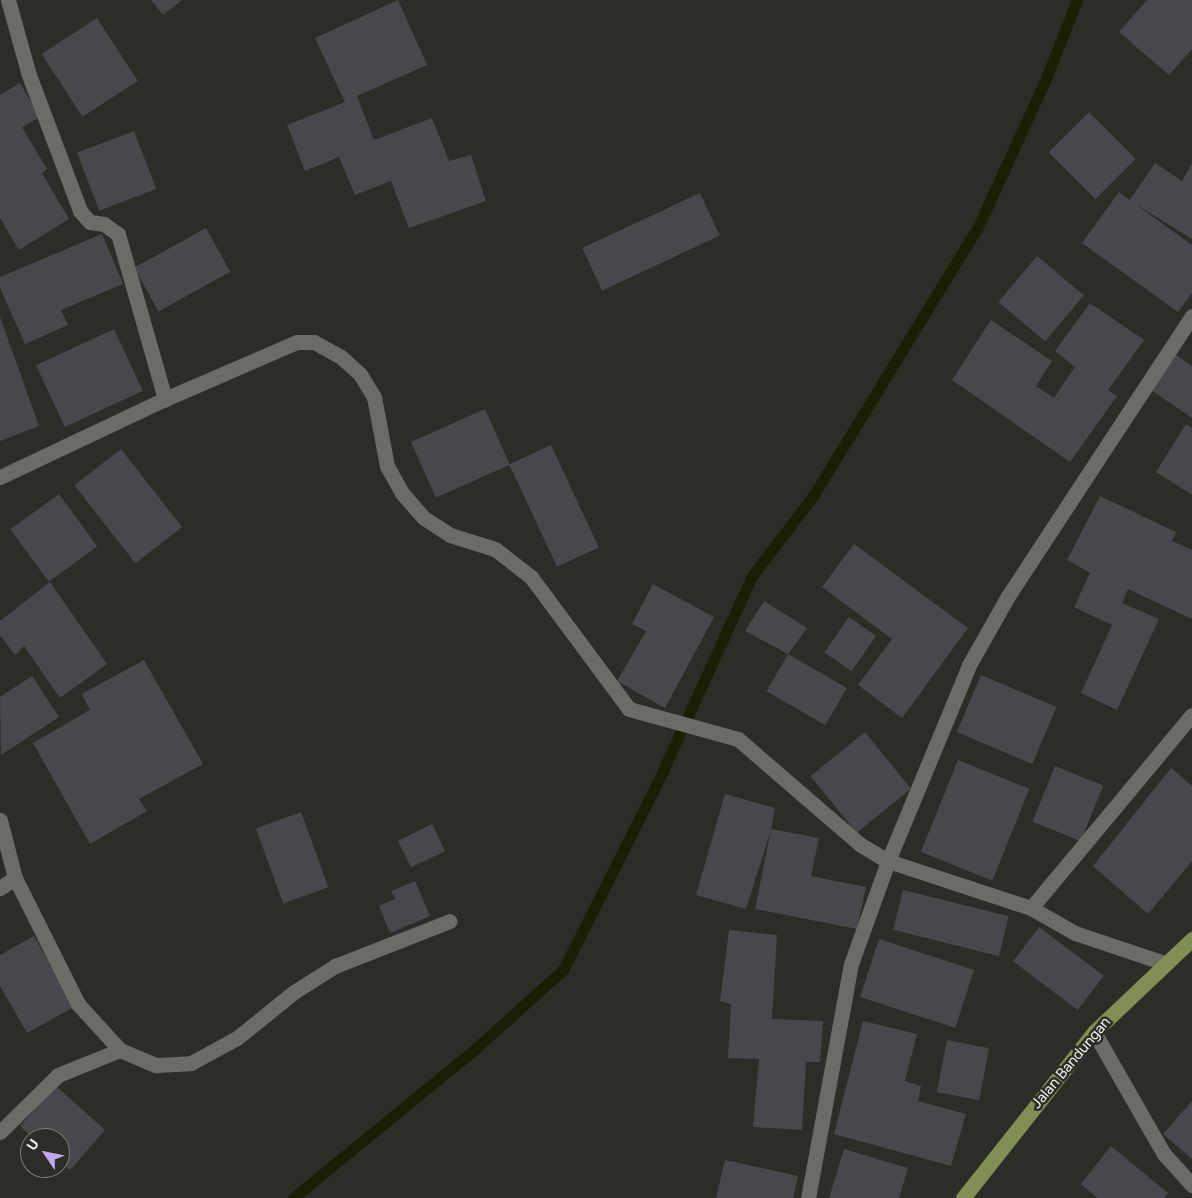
<!DOCTYPE html>
<html>
<head>
<meta charset="utf-8">
<style>
	body { margin:0 }
	#map { position:relative; width:1192px; height:1198px; overflow:hidden; background:#2c2d27; font-family:Figtree,sans-serif }
	div>[style] { position:absolute }
	[style*='--x'] { left:calc(var(--x)*1px); top:calc(var(--y)*1px); width:calc(var(--w)*1px); rotate:calc(var(--a)*1deg) }
	.stream>* { height:11px; margin:-5.5px; padding:0 5.5px; transform-origin:5.5px; border-radius:5.5px; background:#181f02 }
	.building>* { inset:0; background:#49474d; transform-origin:0 0 }
	.minor>* { height:15px; margin:-7.5px; padding:0 7.5px; transform-origin:7.5px; border-radius:7.5px; background:#6a6c66 }
	.major>* { height:15px; margin:-7.5px; padding:0 7.5px; transform-origin:7.5px; border-radius:7.5px; background:#808f53 }
	span { translate:-50% -50%; white-space:nowrap; text-align:center; line-height:1.15; -webkit-text-stroke:5px #2c2d27; paint-order:stroke }
	.street-label { font-size:15px; color:#eff1ed }
	.north { position:absolute; left:20px; top:1128px; width:50px; height:50px; box-sizing:border-box; background:#2c2d27; border:1px solid #7a7b76; border-radius:50%; rotate:304deg; font-size:14px; font-weight:700; line-height:20px; text-align:center; color:#eff1ed }
	.north::after { content:''; display:block; margin:auto; width:18px; height:22px; background:#c3a7f2; clip-path:polygon(50% 0,100% 100%,50% 72%,0 100%) }
</style>
</head>
<body>
<div id="map">
	<div class="stream">
		<i style="--x:293;--y:1198;--w:237;--a:-39.3"></i>
		<i style="--x:476;--y:1048;--w:117;--a:-41.9"></i>
		<i style="--x:563;--y:970;--w:216;--a:-63.3"></i>
		<i style="--x:660;--y:777;--w:221;--a:-65.4"></i>
		<i style="--x:752;--y:576;--w:101;--a:-52.7"></i>
		<i style="--x:813;--y:496;--w:316;--a:-58.5"></i>
		<i style="--x:978;--y:227;--w:166;--a:-65.4"></i>
		<i style="--x:1047;--y:76;--w:82;--a:-68.5"></i>
	</div>
	<div class="building">
		<i style="clip-path:polygon(151px 0,182px 0,163px 15px)"></i>
		<i style="clip-path:polygon(398px 0,427px 65px,357px 96px,374px 140px,432px 118px,449px 161px,471px 155px,486px 201px,409px 228px,391px 181px,355px 195px,339px 157px,305px 171px,287px 125px,345px 102px,315px 38px)"></i>
		<i style="clip-path:polygon(1147px 0,1192px 0,1192px 49px,1169px 75px,1119px 32px)"></i>
		<i style="left:97px;top:18px;width:75px;height:66px;rotate:57deg"></i>
		<i style="clip-path:polygon(20px 83px,40px 117px,22px 127px,47px 169px,42px 173px,69px 219px,19px 250px,0 218px,0 95px)"></i>
		<i style="left:1089px;top:112px;width:66px;height:57px;rotate:45deg"></i>
		<i style="left:134px;top:131px;width:62px;height:61px;rotate:69deg"></i>
		<i style="clip-path:polygon(1155px 163px,1182px 181px,1192px 163px,1192px 239px,1134px 203px,1192px 245px,1192px 293px,1178px 312px,1082px 243px,1119px 192px,1130px 200px)"></i>
		<i style="left:700px;top:193px;width:47px;height:130px;rotate:65deg"></i>
		<i style="left:206px;top:228px;width:50px;height:82px;rotate:61deg"></i>
		<i style="clip-path:polygon(102px 234px,123px 284px,61px 310px,68px 325px,25px 344px,0 288px,0 277px)"></i>
		<i style="left:1037px;top:256px;width:61px;height:60px;rotate:40deg"></i>
		<i style="clip-path:polygon(1090px 303px,1144px 340px,1108px 390px,1117px 396px,1070px 462px,952px 380px,991px 320px,1052px 361px,1036px 386px,1054px 398px,1075px 367px,1055px 351px)"></i>
		<i style="clip-path:polygon(0 317px,39px 426px,0 441px)"></i>
		<i style="left:114px;top:329px;width:68px;height:86px;rotate:65deg"></i>
		<i style="clip-path:polygon(1172px 352px,1192px 366px,1192px 418px,1148px 388px)"></i>
		<i style="left:485px;top:409px;width:61px;height:81px;rotate:66deg"></i>
		<i style="clip-path:polygon(1186px 424px,1192px 428px,1192px 495px,1156px 472px)"></i>
		<i style="left:551px;top:445px;width:113px;height:46px;rotate:65deg"></i>
		<i style="left:121px;top:449px;width:99px;height:59px;rotate:52deg"></i>
		<i style="left:59px;top:494px;width:65px;height:60px;rotate:54deg"></i>
		<i style="clip-path:polygon(1100px 496px,1176px 532px,1172px 541px,1192px 550px,1192px 619px,1128px 589px,1122px 603px,1159px 619px,1117px 710px,1081px 693px,1112px 625px,1074px 607px,1090px 573px,1067px 560px)"></i>
		<i style="clip-path:polygon(854px 544px,968px 628px,902px 718px,858px 685px,892px 639px,822px 587px)"></i>
		<i style="clip-path:polygon(50px 582px,107px 664px,60px 698px,24px 646px,15px 655px,0 635px,0 621px)"></i>
		<i style="clip-path:polygon(653px 584px,714px 617px,665px 708px,617px 681px,646px 631px,632px 624px)"></i>
		<i style="clip-path:polygon(764px 601px,807px 628px,788px 654px,745px 631px)"></i>
		<i style="left:849px;top:617px;width:33px;height:43px;rotate:35deg"></i>
		<i style="left:788px;top:654px;width:68px;height:43px;rotate:30deg"></i>
		<i style="clip-path:polygon(144px 660px,203px 764px,139px 799px,147px 811px,90px 844px,33px 743px,90px 710px,82px 694px)"></i>
		<i style="left:981px;top:675px;width:82px;height:62px;rotate:23deg"></i>
		<i style="clip-path:polygon(32px 676px,59px 717px,1px 755px,0 697px)"></i>
		<i style="left:865px;top:732px;width:73px;height:70px;rotate:51deg"></i>
		<i style="left:958px;top:760px;width:77px;height:99px;rotate:22deg"></i>
		<i style="left:1055px;top:766px;width:52px;height:60px;rotate:22deg"></i>
		<i style="clip-path:polygon(1171px 768px,1192px 786px,1192px 861px,1148px 914px,1093px 866px)"></i>
		<i style="clip-path:polygon(725px 794px,775px 808px,771px 829px,819px 838px,811px 876px,866px 887px,857px 929px,755px 909px,771px 830px,746px 909px,696px 895px)"></i>
		<i style="left:301px;top:812px;width:80px;height:48px;rotate:70deg"></i>
		<i style="left:432px;top:824px;width:30px;height:38px;rotate:64deg"></i>
		<i style="clip-path:polygon(415px 881px,430px 916px,390px 933px,379px 906px,395px 899px,391px 891px)"></i>
		<i style="left:903px;top:890px;width:109px;height:41px;rotate:14deg"></i>
		<i style="left:1039px;top:927px;width:81px;height:43px;rotate:37deg"></i>
		<i style="clip-path:polygon(729px 930px,777px 935px,772px 1019px,823px 1021px,820px 1062px,806px 1062px,802px 1130px,753px 1127px,759px 1059px,728px 1058px,731px 1004px,720px 1001px)"></i>
		<i style="clip-path:polygon(34px 936px,74px 1007px,27px 1033px,0 986px,0 955px)"></i>
		<i style="left:879px;top:939px;width:100px;height:61px;rotate:18deg"></i>
		<i style="clip-path:polygon(863px 1021px,917px 1034px,905px 1081px,921px 1086px,918px 1101px,966px 1114px,951px 1166px,834px 1134px)"></i>
		<i style="left:947px;top:1040px;width:43px;height:53px;rotate:11deg"></i>
		<i style="clip-path:polygon(56px 1086px,105px 1130px,70px 1170px,60px 1162px,60px 1138px,33px 1138px,20px 1126px)"></i>
		<i style="clip-path:polygon(1192px 1101px,1192px 1159px,1163px 1134px)"></i>
		<i style="clip-path:polygon(1111px 1146px,1168px 1193px,1164px 1198px,1097px 1198px,1081px 1184px)"></i>
		<i style="clip-path:polygon(844px 1149px,908px 1168px,899px 1198px,829px 1198px)"></i>
		<i style="clip-path:polygon(725px 1160px,798px 1176px,793px 1198px,716px 1198px)"></i>
	</div>
	<div class="minor">
		<i style="--x:8;--y:0;--w:78;--a:74.4"></i>
		<i style="--x:29;--y:75;--w:145;--a:69.4"></i>
		<i style="--x:80;--y:211;--w:15;--a:48"></i>
		<i style="--x:90;--y:222;--w:14;--a:8"></i>
		<i style="--x:104;--y:224;--w:17;--a:36"></i>
		<i style="--x:118;--y:234;--w:172;--a:74.1"></i>
		<i style="--x:0;--y:477;--w:183;--a:-25.3"></i>
		<i style="--x:165;--y:399;--w:144;--a:-23.4"></i>
		<i style="--x:297;--y:342;--w:17;--a:0"></i>
		<i style="--x:314;--y:342;--w:31;--a:29"></i>
		<i style="--x:341;--y:357;--w:25;--a:42"></i>
		<i style="--x:360;--y:374;--w:27;--a:59"></i>
		<i style="--x:374;--y:397;--w:70;--a:79.3"></i>
		<i style="--x:387;--y:466;--w:31;--a:61"></i>
		<i style="--x:402;--y:493;--w:33;--a:49"></i>
		<i style="--x:424;--y:518;--w:31;--a:33"></i>
		<i style="--x:450;--y:535;--w:47;--a:17.3"></i>
		<i style="--x:495;--y:549;--w:46;--a:37.9"></i>
		<i style="--x:531;--y:577;--w:164;--a:53.4"></i>
		<i style="--x:629;--y:709;--w:113;--a:15.4"></i>
		<i style="--x:738;--y:739;--w:162;--a:40.8"></i>
		<i style="--x:861;--y:845;--w:31;--a:31"></i>
		<i style="--x:888;--y:861;--w:151;--a:18.2"></i>
		<i style="--x:1031;--y:908;--w:51;--a:29.6"></i>
		<i style="--x:1075;--y:933;--w:94;--a:18.6"></i>
		<i style="--x:0;--y:820;--w:60;--a:75.5"></i>
		<i style="--x:15;--y:878;--w:141;--a:63.4"></i>
		<i style="--x:78;--y:1004;--w:62;--a:47.6"></i>
		<i style="--x:120;--y:1050;--w:39;--a:23"></i>
		<i style="--x:156;--y:1065;--w:35;--a:-3"></i>
		<i style="--x:191;--y:1063;--w:52;--a:-28.5"></i>
		<i style="--x:237;--y:1038;--w:73;--a:-38.9"></i>
		<i style="--x:294;--y:992;--w:49;--a:-32.4"></i>
		<i style="--x:335;--y:966;--w:123;--a:-21.4"></i>
		<i style="--x:0;--y:888;--w:18;--a:-34"></i>
		<i style="--x:1031;--y:908;--w:251;--a:-50.2"></i>
		<i style="--x:1094;--y:1032;--w:141;--a:60.2"></i>
		<i style="--x:1164;--y:1154;--w:42;--a:47.9"></i>
		<i style="--x:0;--y:1132;--w:81;--a:-44.5"></i>
		<i style="--x:58;--y:1075;--w:67;--a:-22"></i>
		<i style="--x:808;--y:1198;--w:238;--a:-79.6"></i>
		<i style="--x:851;--y:964;--w:109;--a:-70.2"></i>
		<i style="--x:888;--y:861;--w:212;--a:-67.5"></i>
		<i style="--x:969;--y:665;--w:79;--a:-60.5"></i>
		<i style="--x:1008;--y:596;--w:335;--a:-56.7"></i>
	</div>
	<div class="major">
		<i style="--x:963;--y:1198;--w:211;--a:-51.7"></i>
		<i style="--x:1094;--y:1032;--w:135;--a:-43.5"></i>
	</div>
	<div class="street-label">
		<span style="left:1071px;top:1063px;rotate:-50deg">Jalan Bandungan</span>
	</div>
	<div class="north">U</div>
</div>
</body>
</html>
